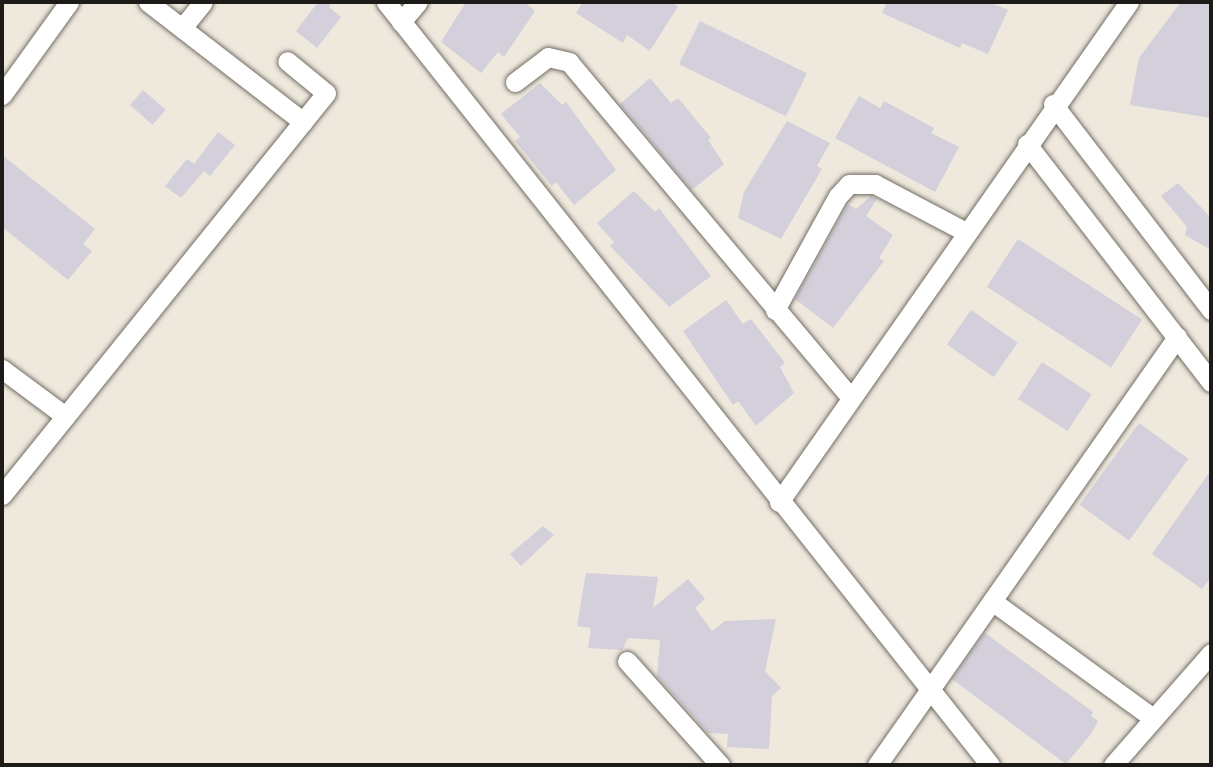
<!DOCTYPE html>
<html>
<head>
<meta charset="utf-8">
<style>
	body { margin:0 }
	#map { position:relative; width:1213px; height:767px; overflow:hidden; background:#eee8dd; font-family:"Asap Condensed",sans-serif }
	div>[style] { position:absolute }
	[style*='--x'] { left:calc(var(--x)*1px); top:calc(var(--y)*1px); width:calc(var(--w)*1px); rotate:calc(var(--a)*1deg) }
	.building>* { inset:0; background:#d3cfdb; transform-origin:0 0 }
	.roads { filter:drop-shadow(0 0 2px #736e64) drop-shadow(0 0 2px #736e64) }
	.minor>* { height:19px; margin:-9.5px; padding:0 9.5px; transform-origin:9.5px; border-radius:9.5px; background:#fff }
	span { translate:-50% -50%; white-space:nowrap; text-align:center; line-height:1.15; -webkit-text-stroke:5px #fff; paint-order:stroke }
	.frame { position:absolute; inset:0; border:4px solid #1d1b17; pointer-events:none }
</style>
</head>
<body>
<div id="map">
	<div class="building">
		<i style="clip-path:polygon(318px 2px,332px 2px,329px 7px,341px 17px,317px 48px,296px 31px)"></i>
		<i style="clip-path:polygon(466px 2px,525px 2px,535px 11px,504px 57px,498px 52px,481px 73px,441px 42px)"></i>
		<i style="clip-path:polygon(583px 2px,671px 2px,678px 6px,650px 51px,627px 35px,623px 43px,576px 13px)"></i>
		<i style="clip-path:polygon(887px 2px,989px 2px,1008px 10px,988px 54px,962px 43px,960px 48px,882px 13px)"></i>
		<i style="clip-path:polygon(1181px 2px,1211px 2px,1211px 118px,1130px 105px,1139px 58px)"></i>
		<i style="left:700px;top:21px;width:119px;height:48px;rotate:26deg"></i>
		<i style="clip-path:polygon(650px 78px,671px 103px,678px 98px,711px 138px,708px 140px,724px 164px,692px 190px,620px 104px)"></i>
		<i style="clip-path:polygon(540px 83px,562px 105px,566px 102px,616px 170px,574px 205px,556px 182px,552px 186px,515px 141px,520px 137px,501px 114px)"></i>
		<i style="left:143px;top:90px;width:30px;height:20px;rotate:41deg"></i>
		<i style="clip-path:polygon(859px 96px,880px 108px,884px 101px,934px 128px,931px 133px,959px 147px,935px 192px,835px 138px)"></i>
		<i style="clip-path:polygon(787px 121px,830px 143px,817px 166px,822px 169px,781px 239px,738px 218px,744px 192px)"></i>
		<i style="clip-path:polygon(218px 132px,235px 145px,210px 176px,204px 171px,181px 198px,165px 186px,187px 159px,194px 164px)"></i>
		<i style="clip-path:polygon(2px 155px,95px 229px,83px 244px,92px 251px,68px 280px,2px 227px)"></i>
		<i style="clip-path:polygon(1178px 183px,1211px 218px,1211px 250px,1185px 235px,1187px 227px,1161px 196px)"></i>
		<i style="clip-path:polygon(634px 191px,655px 212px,659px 208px,711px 276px,669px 307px,610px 246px,614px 242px,597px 223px)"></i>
		<i style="clip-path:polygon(871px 196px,877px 199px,866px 216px,893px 235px,879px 258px,884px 261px,833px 328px,795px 299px,848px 204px,856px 209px)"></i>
		<i style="left:1018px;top:239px;width:148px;height:57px;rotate:33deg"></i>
		<i style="clip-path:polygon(726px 300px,743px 324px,751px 319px,785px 363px,780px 367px,794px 393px,756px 426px,738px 401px,733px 405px,683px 331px)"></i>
		<i style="left:971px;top:310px;width:57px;height:42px;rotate:35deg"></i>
		<i style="left:1042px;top:362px;width:59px;height:44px;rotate:33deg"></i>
		<i style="left:1139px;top:423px;width:61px;height:101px;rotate:36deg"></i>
		<i style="clip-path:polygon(1211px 470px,1211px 577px,1202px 589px,1152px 554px)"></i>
		<i style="clip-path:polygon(543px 526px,554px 535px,521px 566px,510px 554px)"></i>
		<i style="clip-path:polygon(586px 573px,658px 577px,653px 608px,688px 579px,705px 599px,695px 608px,712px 631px,725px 621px,776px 619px,765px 671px,781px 688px,772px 696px,769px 749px,727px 747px,728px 734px,708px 733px,657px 676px,660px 640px,628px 638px,622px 650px,588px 648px,591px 628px,577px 626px)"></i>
		<i style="clip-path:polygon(985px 633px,1093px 712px,1091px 716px,1098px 721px,1091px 734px,1066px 764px,952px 679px)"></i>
	</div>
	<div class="roads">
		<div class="minor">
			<i style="--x:148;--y:2;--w:196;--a:37.7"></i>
			<i style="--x:386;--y:2;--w:973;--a:51.63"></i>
			<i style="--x:401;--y:22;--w:26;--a:-50"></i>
			<i style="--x:182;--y:28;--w:33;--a:-51"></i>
			<i style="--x:515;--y:82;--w:41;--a:-37.1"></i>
			<i style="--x:548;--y:57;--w:22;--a:13"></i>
			<i style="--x:569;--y:62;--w:437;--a:50"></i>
			<i style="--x:2;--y:95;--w:115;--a:-54.2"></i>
			<i style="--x:1053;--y:104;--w:260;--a:52.5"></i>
			<i style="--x:1027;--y:144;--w:301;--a:52.3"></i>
			<i style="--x:775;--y:310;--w:130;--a:-61.1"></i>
			<i style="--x:838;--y:196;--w:16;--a:-47"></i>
			<i style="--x:849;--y:184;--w:26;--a:0"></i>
			<i style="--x:875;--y:184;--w:103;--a:27.8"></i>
			<i style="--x:2;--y:369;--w:79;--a:36.7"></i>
			<i style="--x:2;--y:495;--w:516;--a:-51.13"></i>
			<i style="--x:326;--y:93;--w:50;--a:-140.6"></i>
			<i style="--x:779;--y:502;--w:610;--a:-55.01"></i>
			<i style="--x:992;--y:601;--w:199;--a:36"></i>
			<i style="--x:627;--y:661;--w:140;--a:48.2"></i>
			<i style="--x:877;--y:765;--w:523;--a:-54.97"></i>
			<i style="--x:1113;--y:765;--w:149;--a:-48.8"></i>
		</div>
	</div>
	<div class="frame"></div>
</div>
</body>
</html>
